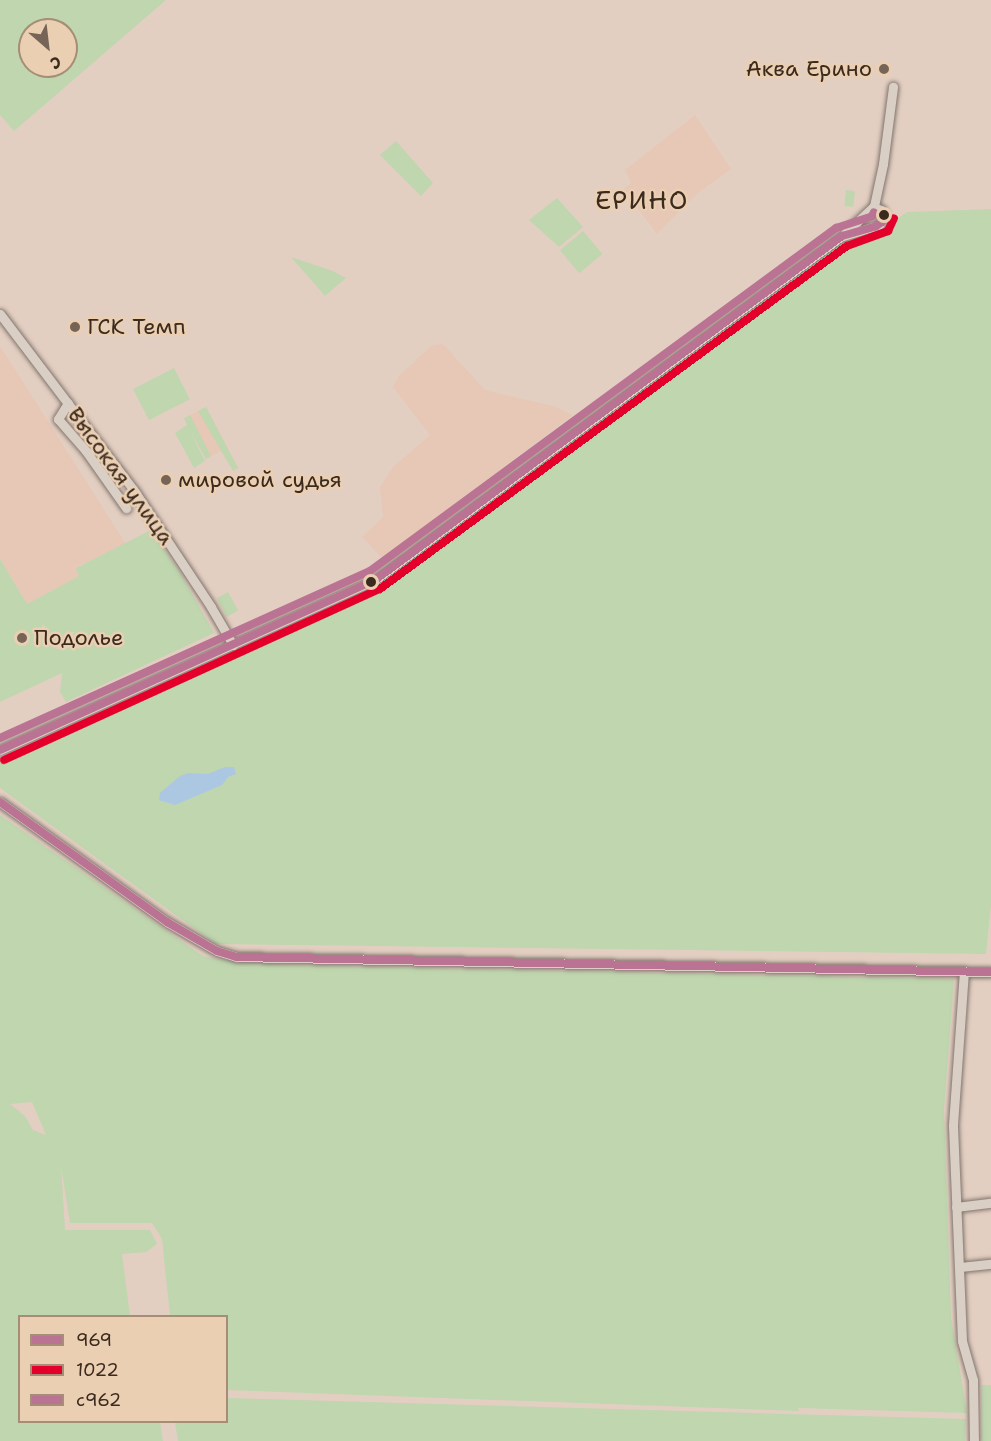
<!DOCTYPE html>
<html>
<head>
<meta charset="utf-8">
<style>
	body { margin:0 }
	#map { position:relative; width:991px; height:1441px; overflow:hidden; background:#e3cfc2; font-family:"Shantell Sans",sans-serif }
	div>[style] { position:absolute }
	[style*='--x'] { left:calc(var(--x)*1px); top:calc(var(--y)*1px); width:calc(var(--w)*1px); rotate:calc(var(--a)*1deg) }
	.built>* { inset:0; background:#e7c7b6 }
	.green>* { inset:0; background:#bfd6af; transform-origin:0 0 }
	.water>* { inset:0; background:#acc7e2 }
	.roads { filter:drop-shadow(0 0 2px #82756d) drop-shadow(0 0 2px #82756d) }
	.minor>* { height:9px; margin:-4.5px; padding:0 4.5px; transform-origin:4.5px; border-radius:4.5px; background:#dacfc5 }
	.bus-1>* { height:8px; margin:-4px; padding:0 4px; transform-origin:4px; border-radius:4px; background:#ba7393 }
	.bus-2>* { height:8px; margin:-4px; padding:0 4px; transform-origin:4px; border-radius:4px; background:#e4002b }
	.bus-3>* { height:8px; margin:-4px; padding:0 4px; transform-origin:4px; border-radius:4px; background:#ba7393 }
	.dots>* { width:16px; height:16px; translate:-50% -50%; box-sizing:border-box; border:3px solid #ebcfb2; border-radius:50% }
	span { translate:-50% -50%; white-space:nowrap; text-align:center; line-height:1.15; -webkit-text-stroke:5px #ebcfb2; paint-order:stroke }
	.poi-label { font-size:22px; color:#3b2a1e }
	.right { translate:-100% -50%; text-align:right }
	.left { translate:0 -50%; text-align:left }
	.street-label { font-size:22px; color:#3b2a1e }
	.quarter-label { font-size:26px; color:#3b2a1e; letter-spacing:1.5px }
	.legend { position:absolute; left:18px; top:1315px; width:210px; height:108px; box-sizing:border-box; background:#ebcfb2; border:2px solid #a58d77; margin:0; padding:8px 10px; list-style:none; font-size:18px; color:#3b2a1e }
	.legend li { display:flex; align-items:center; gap:12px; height:30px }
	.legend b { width:30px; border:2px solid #a58d77 }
	.north { position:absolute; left:18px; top:18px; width:60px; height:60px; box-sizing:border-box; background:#ebcfb2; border:2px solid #a58d77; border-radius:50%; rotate:152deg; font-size:16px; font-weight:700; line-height:24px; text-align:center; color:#3b2a1e }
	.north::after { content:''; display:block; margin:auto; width:21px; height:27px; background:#766457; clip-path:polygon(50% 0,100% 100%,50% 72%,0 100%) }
</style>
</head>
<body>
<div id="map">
	<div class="built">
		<i style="clip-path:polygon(695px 115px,731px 169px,700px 191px,657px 234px,624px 189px,631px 183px,625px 170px)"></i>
		<i style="clip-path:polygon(443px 344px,485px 390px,553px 406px,573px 415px,382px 558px,362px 537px,383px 517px,380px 487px,393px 467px,430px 435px,393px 387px,398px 377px,432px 345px)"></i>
		<i style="clip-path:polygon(0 346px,126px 544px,76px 567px,79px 576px,27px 604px,0 559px)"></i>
		<i style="clip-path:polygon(206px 407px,238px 468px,233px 471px,221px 451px,206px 459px,184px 418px)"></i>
	</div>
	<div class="green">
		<i style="clip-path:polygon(evenodd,0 0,166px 0,14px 131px,0 115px,0 0,30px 30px,66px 30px,66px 66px,30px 66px,30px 30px)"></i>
		<i style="clip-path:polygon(396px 141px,433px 183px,421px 196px,380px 155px)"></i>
		<i style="left:846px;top:190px;width:9px;height:16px;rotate:6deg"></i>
		<i style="clip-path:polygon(557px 198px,583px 227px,559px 247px,529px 220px)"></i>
		<i style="clip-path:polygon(991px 209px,991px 905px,986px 954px,216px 944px,0 788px,0 758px,374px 585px,849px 238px,875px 234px,907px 212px)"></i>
		<i style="left:583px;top:231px;width:30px;height:30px;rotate:50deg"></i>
		<i style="clip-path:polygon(291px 257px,333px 271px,346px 278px,325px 296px)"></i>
		<i style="left:174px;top:368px;width:35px;height:46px;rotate:63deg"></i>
		<i style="clip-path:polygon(206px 407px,238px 468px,233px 471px,198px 411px)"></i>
		<i style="clip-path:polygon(190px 415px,211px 456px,206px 459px,190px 431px,205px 461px,194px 468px,175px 433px,187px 425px,184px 418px)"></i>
		<i style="clip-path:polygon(151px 530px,180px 572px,214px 633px,66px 702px,60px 692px,62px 673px,0 702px,0 559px,27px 604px,79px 576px,76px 568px)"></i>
		<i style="left:228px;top:592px;width:21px;height:13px;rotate:61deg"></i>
		<i style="clip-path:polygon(evenodd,0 815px,203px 956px,224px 960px,283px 965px,954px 979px,944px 1110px,951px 1317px,967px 1413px,798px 1408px,799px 1411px,227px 1390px,226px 1316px,170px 1316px,162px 1239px,152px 1223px,70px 1223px,61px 1166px,65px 1230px,150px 1230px,157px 1244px,146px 1252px,122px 1254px,130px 1316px,20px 1316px,20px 1422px,160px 1422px,163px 1441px,0 1441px,0 815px,32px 1102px,46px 1135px,33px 1130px,25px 1116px,10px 1104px,32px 1102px)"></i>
		<i style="left:991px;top:1385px;width:56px;height:10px;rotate:90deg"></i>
		<i style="clip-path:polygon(227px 1398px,966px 1419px,965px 1441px,178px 1441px,175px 1422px,226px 1422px)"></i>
	</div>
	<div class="water">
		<i style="clip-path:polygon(225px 767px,234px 767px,236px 774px,228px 777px,222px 785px,175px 805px,159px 800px,160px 793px,180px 776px,189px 773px,208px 774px)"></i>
	</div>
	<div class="roads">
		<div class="minor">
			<i style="--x:874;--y:206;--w:43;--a:-77.9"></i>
			<i style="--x:883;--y:164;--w:78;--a:-82.6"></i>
			<i style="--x:0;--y:314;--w:223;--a:52.8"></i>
			<i style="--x:135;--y:492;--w:138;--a:56.5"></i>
			<i style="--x:211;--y:607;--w:44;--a:59.9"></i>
			<i style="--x:68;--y:403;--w:19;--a:122"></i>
			<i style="--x:58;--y:419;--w:43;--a:48.8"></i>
			<i style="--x:86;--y:451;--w:70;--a:54.9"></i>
			<i style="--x:0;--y:750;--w:412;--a:-24.4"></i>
			<i style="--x:375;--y:580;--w:580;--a:-36.38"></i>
			<i style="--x:842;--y:236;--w:42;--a:-43.1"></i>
			<i style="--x:873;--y:207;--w:9;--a:21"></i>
			<i style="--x:881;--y:210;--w:8;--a:67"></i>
			<i style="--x:884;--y:217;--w:9;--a:122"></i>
			<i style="--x:879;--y:225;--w:39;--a:163"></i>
			<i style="--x:0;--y:802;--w:206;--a:35.7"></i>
			<i style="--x:167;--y:922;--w:58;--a:30.1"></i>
			<i style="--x:217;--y:951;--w:21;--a:17"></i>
			<i style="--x:237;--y:957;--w:754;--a:1.14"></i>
			<i style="--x:964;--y:971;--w:155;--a:94.1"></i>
			<i style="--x:953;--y:1126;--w:215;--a:87.6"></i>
			<i style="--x:962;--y:1341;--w:41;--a:74.2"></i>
			<i style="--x:973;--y:1380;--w:61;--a:89.1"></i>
			<i style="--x:956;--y:1207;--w:35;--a:-7"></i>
			<i style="--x:960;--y:1267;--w:31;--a:-6"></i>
		</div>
	</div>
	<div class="bus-1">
		<i style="--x:0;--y:750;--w:412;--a:-24.4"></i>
		<i style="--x:375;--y:580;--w:580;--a:-36.38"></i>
		<i style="--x:842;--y:236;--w:35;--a:-16"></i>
		<i style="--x:876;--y:226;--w:7;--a:-34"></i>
		<i style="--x:882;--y:222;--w:7;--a:-74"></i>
		<i style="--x:0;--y:802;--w:206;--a:35.7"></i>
		<i style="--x:167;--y:922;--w:58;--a:30.1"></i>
		<i style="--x:217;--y:951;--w:21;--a:17"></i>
		<i style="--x:237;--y:957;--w:754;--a:1.14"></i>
	</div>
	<div class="bus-2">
		<i style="--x:4;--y:760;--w:413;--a:-24.5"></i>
		<i style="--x:380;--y:589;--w:579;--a:-36.3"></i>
		<i style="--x:847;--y:246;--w:44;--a:-20.1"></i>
		<i style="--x:888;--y:231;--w:14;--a:-65"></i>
	</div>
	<div class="bus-3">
		<i style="--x:0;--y:738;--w:406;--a:-24.3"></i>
		<i style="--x:370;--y:571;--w:579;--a:-36.35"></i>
		<i style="--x:836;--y:228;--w:38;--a:-18"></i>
		<i style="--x:872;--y:216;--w:4;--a:-63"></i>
	</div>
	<div class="dots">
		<i style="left:884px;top:69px;background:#766457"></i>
		<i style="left:884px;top:215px;background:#3b2a1e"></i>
		<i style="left:75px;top:327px;background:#766457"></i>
		<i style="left:166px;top:480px;background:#766457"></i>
		<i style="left:371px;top:582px;background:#3b2a1e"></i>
		<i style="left:22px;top:638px;background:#766457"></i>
	</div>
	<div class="poi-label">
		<span class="right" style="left:872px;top:69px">Аква Ерино</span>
		<span class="left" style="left:87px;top:327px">ГСК Темп</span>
		<span class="left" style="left:178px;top:480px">мировой судья</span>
		<span class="left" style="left:34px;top:638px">Подолье</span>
	</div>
	<div class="street-label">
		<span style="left:121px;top:476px;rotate:54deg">Высокая улица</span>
	</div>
	<div class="quarter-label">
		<span style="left:642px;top:200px">ЕРИНО</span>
	</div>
	<ul class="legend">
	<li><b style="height:8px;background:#ba7393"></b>969</li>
	<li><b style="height:8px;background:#e4002b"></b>1022</li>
	<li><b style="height:8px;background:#ba7393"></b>с962</li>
	</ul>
	<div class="north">С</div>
</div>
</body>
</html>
